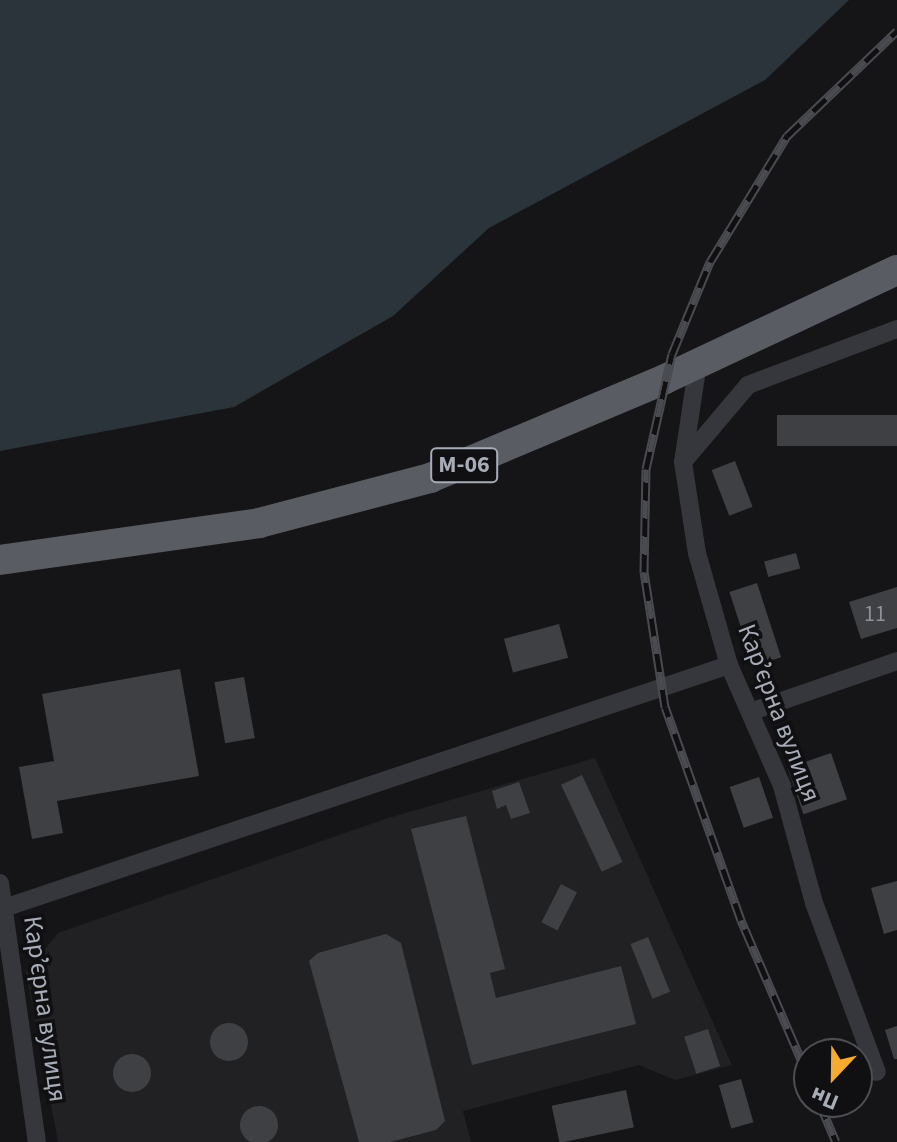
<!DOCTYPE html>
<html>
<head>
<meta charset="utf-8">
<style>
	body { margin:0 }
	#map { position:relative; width:897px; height:1142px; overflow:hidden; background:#151517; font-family:"Source Sans 3",sans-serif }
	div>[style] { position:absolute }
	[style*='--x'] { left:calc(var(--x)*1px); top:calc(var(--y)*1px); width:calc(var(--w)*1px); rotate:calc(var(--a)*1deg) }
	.built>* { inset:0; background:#212124 }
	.water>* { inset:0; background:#2b343b }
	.building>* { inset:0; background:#3f4044; transform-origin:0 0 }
	.round { border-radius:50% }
	.minor>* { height:18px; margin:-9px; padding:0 9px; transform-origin:9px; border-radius:9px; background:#36373c }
	.trunk>* { height:30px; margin:-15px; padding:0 15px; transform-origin:15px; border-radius:15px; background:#5a5c64 }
	.rail>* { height:9px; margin-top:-4.5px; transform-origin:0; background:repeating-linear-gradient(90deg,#101012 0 18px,#494b51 0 36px); box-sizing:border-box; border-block:2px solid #494b51 }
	span { translate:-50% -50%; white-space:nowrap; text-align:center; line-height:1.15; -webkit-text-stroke:7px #101012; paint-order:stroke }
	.number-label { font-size:22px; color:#8d919a }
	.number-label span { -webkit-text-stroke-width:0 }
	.shield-label span { padding:2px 6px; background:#101012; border:2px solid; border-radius:6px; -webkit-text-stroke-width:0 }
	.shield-label { font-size:24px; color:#a7acb7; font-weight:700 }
	.street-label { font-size:26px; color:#a7acb7 }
	.north { position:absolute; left:793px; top:1038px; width:80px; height:80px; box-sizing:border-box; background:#101012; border:2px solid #4c4e54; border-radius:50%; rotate:202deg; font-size:22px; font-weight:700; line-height:32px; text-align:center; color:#a7acb7 }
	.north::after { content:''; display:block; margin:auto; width:28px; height:36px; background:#f4ab30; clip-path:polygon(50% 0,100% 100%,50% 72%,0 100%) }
</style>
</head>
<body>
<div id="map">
	<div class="built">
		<i style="clip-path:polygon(595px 758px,732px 1065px,675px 1080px,639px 1065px,463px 1111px,471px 1142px,58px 1142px,26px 972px,58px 933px,385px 819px)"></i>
	</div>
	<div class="water">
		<i style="clip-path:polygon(0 0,849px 0,765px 80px,489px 228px,393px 316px,234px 407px,0 451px)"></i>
	</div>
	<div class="building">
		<i style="left:897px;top:415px;width:31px;height:120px;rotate:90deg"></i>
		<i style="left:735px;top:461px;width:49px;height:25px;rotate:69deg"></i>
		<i style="left:796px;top:553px;width:16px;height:33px;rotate:75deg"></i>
		<i style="left:757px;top:583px;width:78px;height:29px;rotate:72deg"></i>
		<i style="clip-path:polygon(897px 587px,897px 628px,861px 639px,849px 602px)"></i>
		<i style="left:559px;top:624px;width:35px;height:57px;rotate:75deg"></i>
		<i style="clip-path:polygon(180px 669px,199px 776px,57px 801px,63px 833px,32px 839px,19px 767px,54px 761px,42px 694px)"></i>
		<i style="left:244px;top:677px;width:62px;height:30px;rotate:80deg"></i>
		<i style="left:831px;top:753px;width:49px;height:46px;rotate:71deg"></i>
		<i style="left:582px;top:775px;width:96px;height:23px;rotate:65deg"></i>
		<i style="left:759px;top:777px;width:43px;height:31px;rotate:71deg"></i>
		<i style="clip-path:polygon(519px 782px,530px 813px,511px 819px,506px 805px,497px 809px,492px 791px)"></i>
		<i style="clip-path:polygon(466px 816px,505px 969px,490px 973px,496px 998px,621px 966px,636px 1024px,472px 1065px,411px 829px)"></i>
		<i style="clip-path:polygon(897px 881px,897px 930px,884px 934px,871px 888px)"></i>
		<i style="left:561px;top:884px;width:18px;height:43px;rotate:27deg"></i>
		<i style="clip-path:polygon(386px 934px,401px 943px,445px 1121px,436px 1130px,390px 1142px,359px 1142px,309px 961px,318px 953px)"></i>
		<i style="left:648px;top:937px;width:59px;height:19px;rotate:68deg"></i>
		<i class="round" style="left:210px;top:1023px;width:38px;height:38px"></i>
		<i style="clip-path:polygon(897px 1026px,897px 1059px,894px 1059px,885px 1030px)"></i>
		<i style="left:708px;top:1029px;width:39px;height:25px;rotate:72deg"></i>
		<i class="round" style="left:113px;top:1054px;width:38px;height:38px"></i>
		<i style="left:741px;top:1079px;width:45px;height:23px;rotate:74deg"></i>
		<i style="left:626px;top:1090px;width:38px;height:76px;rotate:78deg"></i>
		<i class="round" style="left:240px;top:1106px;width:38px;height:38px"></i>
	</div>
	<div class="minor">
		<i style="--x:698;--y:363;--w:100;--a:98.6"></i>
		<i style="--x:683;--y:462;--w:92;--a:81.3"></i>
		<i style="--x:697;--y:553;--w:116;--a:74.1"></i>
		<i style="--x:729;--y:665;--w:132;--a:66.3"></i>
		<i style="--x:782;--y:786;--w:121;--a:74.7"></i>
		<i style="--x:814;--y:903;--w:180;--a:69.6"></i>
		<i style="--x:683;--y:462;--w:101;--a:-49.8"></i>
		<i style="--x:748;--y:385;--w:159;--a:-20.6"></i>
		<i style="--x:750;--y:712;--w:156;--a:-19.1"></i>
		<i style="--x:0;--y:883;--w:262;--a:81.9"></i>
		<i style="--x:4;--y:908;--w:765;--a:-18.53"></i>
	</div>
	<div class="trunk">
		<i style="--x:0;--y:560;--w:262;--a:-8.1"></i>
		<i style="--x:259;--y:523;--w:177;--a:-14.7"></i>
		<i style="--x:430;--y:478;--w:255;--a:-22.8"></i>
		<i style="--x:665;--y:379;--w:256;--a:-25.2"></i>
	</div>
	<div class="rail">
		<i style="--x:809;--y:1078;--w:172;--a:-113.3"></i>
		<i style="--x:741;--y:920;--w:226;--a:-109.6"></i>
		<i style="--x:665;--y:707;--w:137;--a:-98.8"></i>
		<i style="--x:644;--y:572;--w:103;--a:-88.9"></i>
		<i style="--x:646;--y:469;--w:118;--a:-77.3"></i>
		<i style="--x:672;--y:354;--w:100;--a:-67.6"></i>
		<i style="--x:710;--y:262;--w:148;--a:-58.6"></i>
		<i style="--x:787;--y:136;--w:152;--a:-43.7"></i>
		<i style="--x:819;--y:1102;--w:43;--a:67"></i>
	</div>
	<div class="number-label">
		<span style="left:875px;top:615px">11</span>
	</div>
	<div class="shield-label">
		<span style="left:464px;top:465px">М-06</span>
	</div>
	<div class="street-label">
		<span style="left:779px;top:713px;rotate:69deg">Карʼєрна вулиця</span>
		<span style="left:45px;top:1009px;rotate:82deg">Карʼєрна вулиця</span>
	</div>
	<div class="north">Пн</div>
</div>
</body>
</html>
